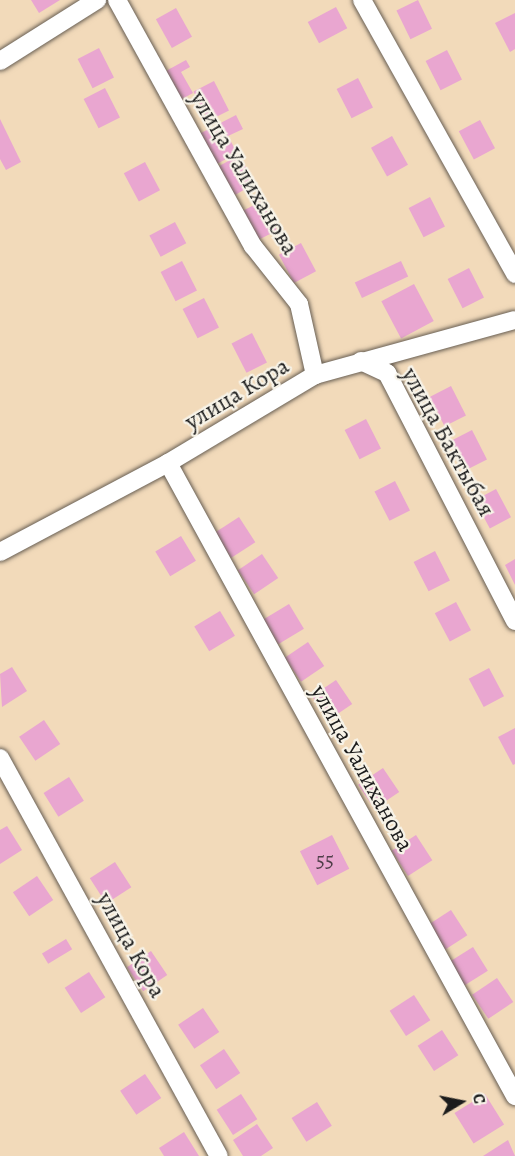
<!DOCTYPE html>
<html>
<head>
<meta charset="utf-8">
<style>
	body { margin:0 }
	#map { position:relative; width:515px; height:1156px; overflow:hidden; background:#f2daba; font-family:Alegreya,serif }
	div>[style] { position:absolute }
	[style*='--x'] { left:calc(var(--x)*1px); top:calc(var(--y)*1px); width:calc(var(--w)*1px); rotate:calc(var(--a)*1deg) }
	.building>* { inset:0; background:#e9a6d0; transform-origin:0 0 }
	.roads { filter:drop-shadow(0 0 2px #675e53) drop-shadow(0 0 2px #675e53) }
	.street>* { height:18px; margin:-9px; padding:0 9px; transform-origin:9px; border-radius:9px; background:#fff }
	span { translate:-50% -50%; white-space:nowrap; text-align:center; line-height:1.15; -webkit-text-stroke:4.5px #f7f3e8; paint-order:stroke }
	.number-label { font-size:21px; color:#4f3e49 }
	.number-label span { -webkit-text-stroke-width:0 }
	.street-label { font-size:24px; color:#1c1c1c }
	.north { position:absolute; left:431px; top:1072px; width:60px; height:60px; -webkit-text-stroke:4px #f7f3e8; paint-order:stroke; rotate:80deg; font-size:16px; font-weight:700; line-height:24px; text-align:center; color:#1c1c1c }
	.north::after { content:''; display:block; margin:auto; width:21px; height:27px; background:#1c1c1c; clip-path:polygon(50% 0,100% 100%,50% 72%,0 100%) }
</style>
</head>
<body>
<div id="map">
	<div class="building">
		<i style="clip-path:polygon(31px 0,60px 0,39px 13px)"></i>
		<i style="left:418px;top:0;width:32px;height:24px;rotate:64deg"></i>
		<i style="left:336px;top:7px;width:24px;height:32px;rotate:62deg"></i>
		<i style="left:176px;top:8px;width:33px;height:23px;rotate:61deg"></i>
		<i style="clip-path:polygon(515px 13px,515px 49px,510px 52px,495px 23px)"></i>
		<i style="left:99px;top:48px;width:33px;height:24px;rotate:63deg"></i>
		<i style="left:447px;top:50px;width:33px;height:24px;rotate:63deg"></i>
		<i style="clip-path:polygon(186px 60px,190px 67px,181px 72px,193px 93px,180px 100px,164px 72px)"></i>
		<i style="left:358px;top:78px;width:33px;height:24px;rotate:63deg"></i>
		<i style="left:214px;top:81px;width:33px;height:23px;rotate:63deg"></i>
		<i style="left:105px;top:88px;width:33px;height:24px;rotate:63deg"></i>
		<i style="clip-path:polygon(236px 115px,243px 129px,228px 136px,237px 153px,215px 165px,199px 134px)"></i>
		<i style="clip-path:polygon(0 119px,21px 162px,6px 170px,0 159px)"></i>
		<i style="left:480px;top:120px;width:32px;height:24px;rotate:62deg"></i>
		<i style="left:392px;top:136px;width:33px;height:24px;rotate:61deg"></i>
		<i style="left:239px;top:155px;width:33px;height:23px;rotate:61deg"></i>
		<i style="left:145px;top:162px;width:32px;height:24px;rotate:62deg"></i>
		<i style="left:430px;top:197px;width:33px;height:24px;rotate:63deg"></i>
		<i style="left:262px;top:201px;width:33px;height:24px;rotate:63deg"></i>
		<i style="left:175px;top:222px;width:24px;height:29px;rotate:62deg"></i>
		<i style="left:301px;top:243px;width:32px;height:25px;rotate:62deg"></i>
		<i style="left:182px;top:261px;width:33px;height:24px;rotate:63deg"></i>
		<i style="left:401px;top:261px;width:17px;height:51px;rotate:65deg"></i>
		<i style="left:469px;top:268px;width:33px;height:24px;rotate:63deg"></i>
		<i style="left:414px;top:284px;width:42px;height:37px;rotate:62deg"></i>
		<i style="left:204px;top:298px;width:33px;height:24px;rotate:63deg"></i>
		<i style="left:252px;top:333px;width:33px;height:23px;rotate:63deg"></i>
		<i style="left:451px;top:386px;width:33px;height:24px;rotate:63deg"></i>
		<i style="left:366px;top:419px;width:33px;height:24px;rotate:63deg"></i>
		<i style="left:472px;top:430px;width:33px;height:24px;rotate:63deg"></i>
		<i style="left:395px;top:481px;width:33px;height:23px;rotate:63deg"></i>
		<i style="left:496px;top:489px;width:32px;height:24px;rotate:62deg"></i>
		<i style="left:239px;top:517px;width:30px;height:29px;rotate:57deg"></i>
		<i style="left:181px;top:536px;width:29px;height:30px;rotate:59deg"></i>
		<i style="left:435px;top:551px;width:33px;height:24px;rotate:63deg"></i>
		<i style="left:262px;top:554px;width:29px;height:29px;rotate:56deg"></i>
		<i style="clip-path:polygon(515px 559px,515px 585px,505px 565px)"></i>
		<i style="left:456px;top:602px;width:32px;height:24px;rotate:62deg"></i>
		<i style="left:289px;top:604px;width:29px;height:30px;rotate:59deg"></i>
		<i style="left:220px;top:611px;width:29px;height:30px;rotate:59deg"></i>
		<i style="left:308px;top:642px;width:29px;height:28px;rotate:56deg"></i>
		<i style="clip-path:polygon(12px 667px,27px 691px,2px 707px,0 674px)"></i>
		<i style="left:489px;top:668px;width:32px;height:23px;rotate:62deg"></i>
		<i style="left:336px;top:680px;width:29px;height:29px;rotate:56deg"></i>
		<i style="left:44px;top:720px;width:29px;height:30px;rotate:56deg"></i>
		<i style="clip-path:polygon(515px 728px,515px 764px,513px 765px,498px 737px)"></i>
		<i style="left:383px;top:768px;width:29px;height:30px;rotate:56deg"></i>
		<i style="left:69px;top:777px;width:28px;height:30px;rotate:58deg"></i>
		<i style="clip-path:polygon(7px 826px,22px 850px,0 864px,0 830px)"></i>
		<i style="left:332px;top:835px;width:38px;height:36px;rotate:63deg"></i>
		<i style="left:416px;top:835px;width:30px;height:29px;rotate:57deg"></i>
		<i style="left:115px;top:862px;width:30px;height:30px;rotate:57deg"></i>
		<i style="left:37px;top:876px;width:29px;height:29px;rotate:56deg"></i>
		<i style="left:451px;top:910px;width:30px;height:29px;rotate:57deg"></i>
		<i style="left:66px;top:939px;width:12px;height:28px;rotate:59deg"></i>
		<i style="left:473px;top:947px;width:28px;height:30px;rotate:58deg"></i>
		<i style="left:151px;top:951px;width:29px;height:29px;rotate:56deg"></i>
		<i style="left:89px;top:972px;width:30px;height:29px;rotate:57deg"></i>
		<i style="left:497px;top:978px;width:29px;height:30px;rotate:56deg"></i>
		<i style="left:414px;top:995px;width:30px;height:29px;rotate:57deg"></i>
		<i style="left:203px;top:1008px;width:29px;height:30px;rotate:56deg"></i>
		<i style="left:442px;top:1030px;width:30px;height:29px;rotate:57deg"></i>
		<i style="left:224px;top:1049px;width:29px;height:29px;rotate:56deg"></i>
		<i style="left:145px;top:1074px;width:29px;height:30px;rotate:56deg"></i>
		<i style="left:241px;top:1094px;width:30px;height:29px;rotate:57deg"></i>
		<i style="left:485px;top:1094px;width:36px;height:36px;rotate:58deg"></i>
		<i style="left:317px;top:1102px;width:28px;height:30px;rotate:58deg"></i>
		<i style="clip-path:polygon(257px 1124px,273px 1148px,261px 1156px,243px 1156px,233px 1140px)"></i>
		<i style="clip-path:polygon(184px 1132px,199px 1156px,164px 1156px,159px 1148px)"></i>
		<i style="clip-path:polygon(508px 1140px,515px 1156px,483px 1156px)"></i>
	</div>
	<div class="roads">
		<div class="street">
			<i style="--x:117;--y:0;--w:281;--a:61.1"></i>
			<i style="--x:253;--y:246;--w:74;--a:51.6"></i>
			<i style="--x:299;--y:304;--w:73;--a:77.3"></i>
			<i style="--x:362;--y:0;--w:314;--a:60.8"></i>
			<i style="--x:0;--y:61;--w:115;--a:-32.2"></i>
			<i style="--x:361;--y:361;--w:29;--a:25"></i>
			<i style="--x:387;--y:373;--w:279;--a:62.7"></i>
			<i style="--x:168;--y:463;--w:722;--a:61.27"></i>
			<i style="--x:0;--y:552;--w:190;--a:-27.9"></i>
			<i style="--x:168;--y:463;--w:171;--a:-30.9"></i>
			<i style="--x:315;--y:375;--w:207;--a:-15.4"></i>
			<i style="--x:0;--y:758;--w:454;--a:61.2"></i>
		</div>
	</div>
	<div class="number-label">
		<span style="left:325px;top:860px">55</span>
	</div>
	<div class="street-label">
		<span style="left:244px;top:173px;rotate:59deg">улица Уалиханова</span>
		<span style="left:237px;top:394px;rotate:-31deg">улица Кора</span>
		<span style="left:448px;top:442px;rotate:61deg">улица Бактыбая</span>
		<span style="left:362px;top:768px;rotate:61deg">улица Уалиханова</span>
		<span style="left:131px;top:945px;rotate:61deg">улица Кора</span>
	</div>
	<div class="north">С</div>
</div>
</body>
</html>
